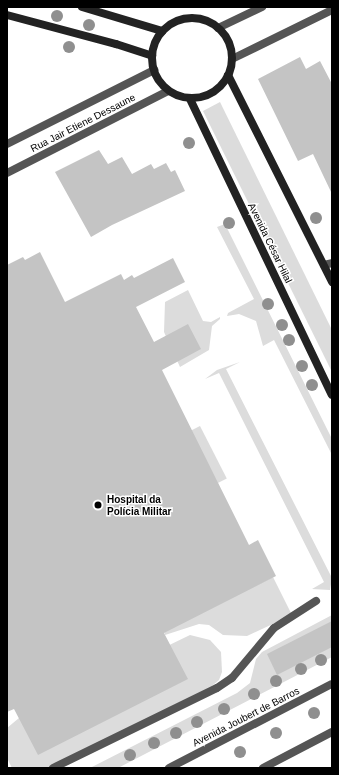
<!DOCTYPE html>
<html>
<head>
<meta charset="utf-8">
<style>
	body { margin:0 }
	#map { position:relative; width:339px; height:775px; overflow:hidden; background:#fff; font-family:Helvetica,sans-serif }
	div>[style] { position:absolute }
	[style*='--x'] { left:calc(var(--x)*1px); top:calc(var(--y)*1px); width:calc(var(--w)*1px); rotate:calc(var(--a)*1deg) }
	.green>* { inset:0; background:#dcdcdc; transform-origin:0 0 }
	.building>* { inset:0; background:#c4c4c4 }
	.lane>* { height:8px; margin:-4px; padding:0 4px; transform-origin:4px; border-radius:4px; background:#555 }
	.street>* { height:8px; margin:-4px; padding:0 4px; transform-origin:4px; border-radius:4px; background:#555 }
	.secondary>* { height:8px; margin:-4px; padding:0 4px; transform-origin:4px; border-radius:4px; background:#222 }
	.secondary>.ring { margin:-4px; padding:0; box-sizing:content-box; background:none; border:8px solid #222; border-radius:50% }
	.trees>* { width:12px; height:12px; margin:-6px; border-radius:50%; background:#8f8f8f }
	.dots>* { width:11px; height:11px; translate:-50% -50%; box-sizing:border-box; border:2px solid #fff; border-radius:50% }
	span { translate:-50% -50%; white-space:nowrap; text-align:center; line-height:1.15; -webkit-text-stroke:3px #fff; paint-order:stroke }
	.street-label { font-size:10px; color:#000 }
	.poi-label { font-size:10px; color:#000; font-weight:700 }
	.left { translate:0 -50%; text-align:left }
	.frame { position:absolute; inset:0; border:8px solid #000; pointer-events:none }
</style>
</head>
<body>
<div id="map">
	<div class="green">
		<i style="clip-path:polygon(220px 102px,332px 330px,332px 372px,203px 111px)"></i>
		<i style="clip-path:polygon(225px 224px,332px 439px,332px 455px,274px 340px,263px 346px,256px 321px,239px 314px,227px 316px,228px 313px,254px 299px,217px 227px)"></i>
		<i style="clip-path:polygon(188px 290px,203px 321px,211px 322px,220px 317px,220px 319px,212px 326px,209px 350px,180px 367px,164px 332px,165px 302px)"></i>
		<i style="clip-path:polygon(240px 362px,226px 369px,332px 578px,330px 590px,312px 589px,324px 582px,219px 373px,205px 379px,217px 370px)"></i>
		<i style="left:200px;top:426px;width:59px;height:10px;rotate:63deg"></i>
		<i style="clip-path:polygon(273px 577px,292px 615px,247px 636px,223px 635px,209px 625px,199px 624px,165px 635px,164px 631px)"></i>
		<i style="clip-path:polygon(332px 615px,332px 657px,118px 768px,90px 768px,237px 693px,250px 683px,256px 659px,262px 652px)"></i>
		<i style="clip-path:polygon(190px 635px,210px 640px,221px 652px,222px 672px,219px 680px,212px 686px,50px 768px,12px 768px,7px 758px,7px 728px,19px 718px)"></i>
	</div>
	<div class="building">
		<i style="clip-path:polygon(300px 57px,306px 69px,320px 61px,332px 84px,332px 194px,313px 154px,298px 161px,258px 79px)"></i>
		<i style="clip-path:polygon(99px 150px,108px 164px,122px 157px,132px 174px,151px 164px,154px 169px,166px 163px,171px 172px,175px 170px,185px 191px,112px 225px,91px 237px,55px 172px)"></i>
		<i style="clip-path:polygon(40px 252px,65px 302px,121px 274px,124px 280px,132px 275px,134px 278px,173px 258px,185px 282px,136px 307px,154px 342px,188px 324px,201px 349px,162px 370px,249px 545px,258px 540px,276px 576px,164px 633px,188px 679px,38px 755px,14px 709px,7px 712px,7px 265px,23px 257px,25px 260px)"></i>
		<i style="clip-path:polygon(332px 621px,332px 647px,277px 675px,267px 654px)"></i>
	</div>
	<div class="lane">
		<i style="--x:53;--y:768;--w:182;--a:-26"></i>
		<i style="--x:217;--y:688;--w:18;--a:-34"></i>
		<i style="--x:232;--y:678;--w:65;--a:-50"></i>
		<i style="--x:274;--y:628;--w:50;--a:-32.7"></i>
	</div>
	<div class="street">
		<i style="--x:218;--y:28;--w:49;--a:-25.5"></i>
		<i style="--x:232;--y:59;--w:111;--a:-26.1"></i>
		<i style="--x:7;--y:144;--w:165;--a:-26.7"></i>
		<i style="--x:7;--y:173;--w:181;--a:-27"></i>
		<i style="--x:324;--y:265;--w:8;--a:-14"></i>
		<i style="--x:169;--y:768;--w:183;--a:-27.3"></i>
		<i style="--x:263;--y:768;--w:78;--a:-27.6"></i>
	</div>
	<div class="secondary">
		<i style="--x:82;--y:7;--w:84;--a:16.7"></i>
		<i style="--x:7;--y:15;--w:113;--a:14.9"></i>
		<i style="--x:116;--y:44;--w:38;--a:18"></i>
		<i class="ring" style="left:152px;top:18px;width:72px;height:72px"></i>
		<i style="--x:228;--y:75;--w:232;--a:63.3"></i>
		<i style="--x:190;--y:99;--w:328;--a:64.4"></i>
	</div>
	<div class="trees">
		<i style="left:57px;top:16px"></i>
		<i style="left:89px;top:25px"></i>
		<i style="left:69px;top:47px"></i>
		<i style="left:189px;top:143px"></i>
		<i style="left:316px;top:218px"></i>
		<i style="left:229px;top:223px"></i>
		<i style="left:268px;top:304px"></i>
		<i style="left:282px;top:325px"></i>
		<i style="left:289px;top:340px"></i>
		<i style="left:302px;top:366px"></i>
		<i style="left:312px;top:385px"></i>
		<i style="left:321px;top:660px"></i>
		<i style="left:301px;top:669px"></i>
		<i style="left:276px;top:681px"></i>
		<i style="left:254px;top:694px"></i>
		<i style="left:224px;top:709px"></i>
		<i style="left:314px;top:713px"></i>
		<i style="left:197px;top:722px"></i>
		<i style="left:176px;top:733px"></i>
		<i style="left:276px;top:733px"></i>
		<i style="left:154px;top:743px"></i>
		<i style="left:240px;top:752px"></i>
		<i style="left:130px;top:755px"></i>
	</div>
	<div class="dots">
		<i style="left:98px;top:505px;background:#000"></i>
	</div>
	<div class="street-label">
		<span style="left:83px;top:123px;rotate:-27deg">Rua Jair Etiene Dessaune</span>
		<span style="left:270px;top:243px;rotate:64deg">Avenida César Hilal</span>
		<span style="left:246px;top:717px;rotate:-27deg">Avenida Joubert de Barros</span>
	</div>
	<div class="poi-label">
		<span class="left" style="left:107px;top:505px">Hospital da<br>Polícia Militar</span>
	</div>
	<div class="frame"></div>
</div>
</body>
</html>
